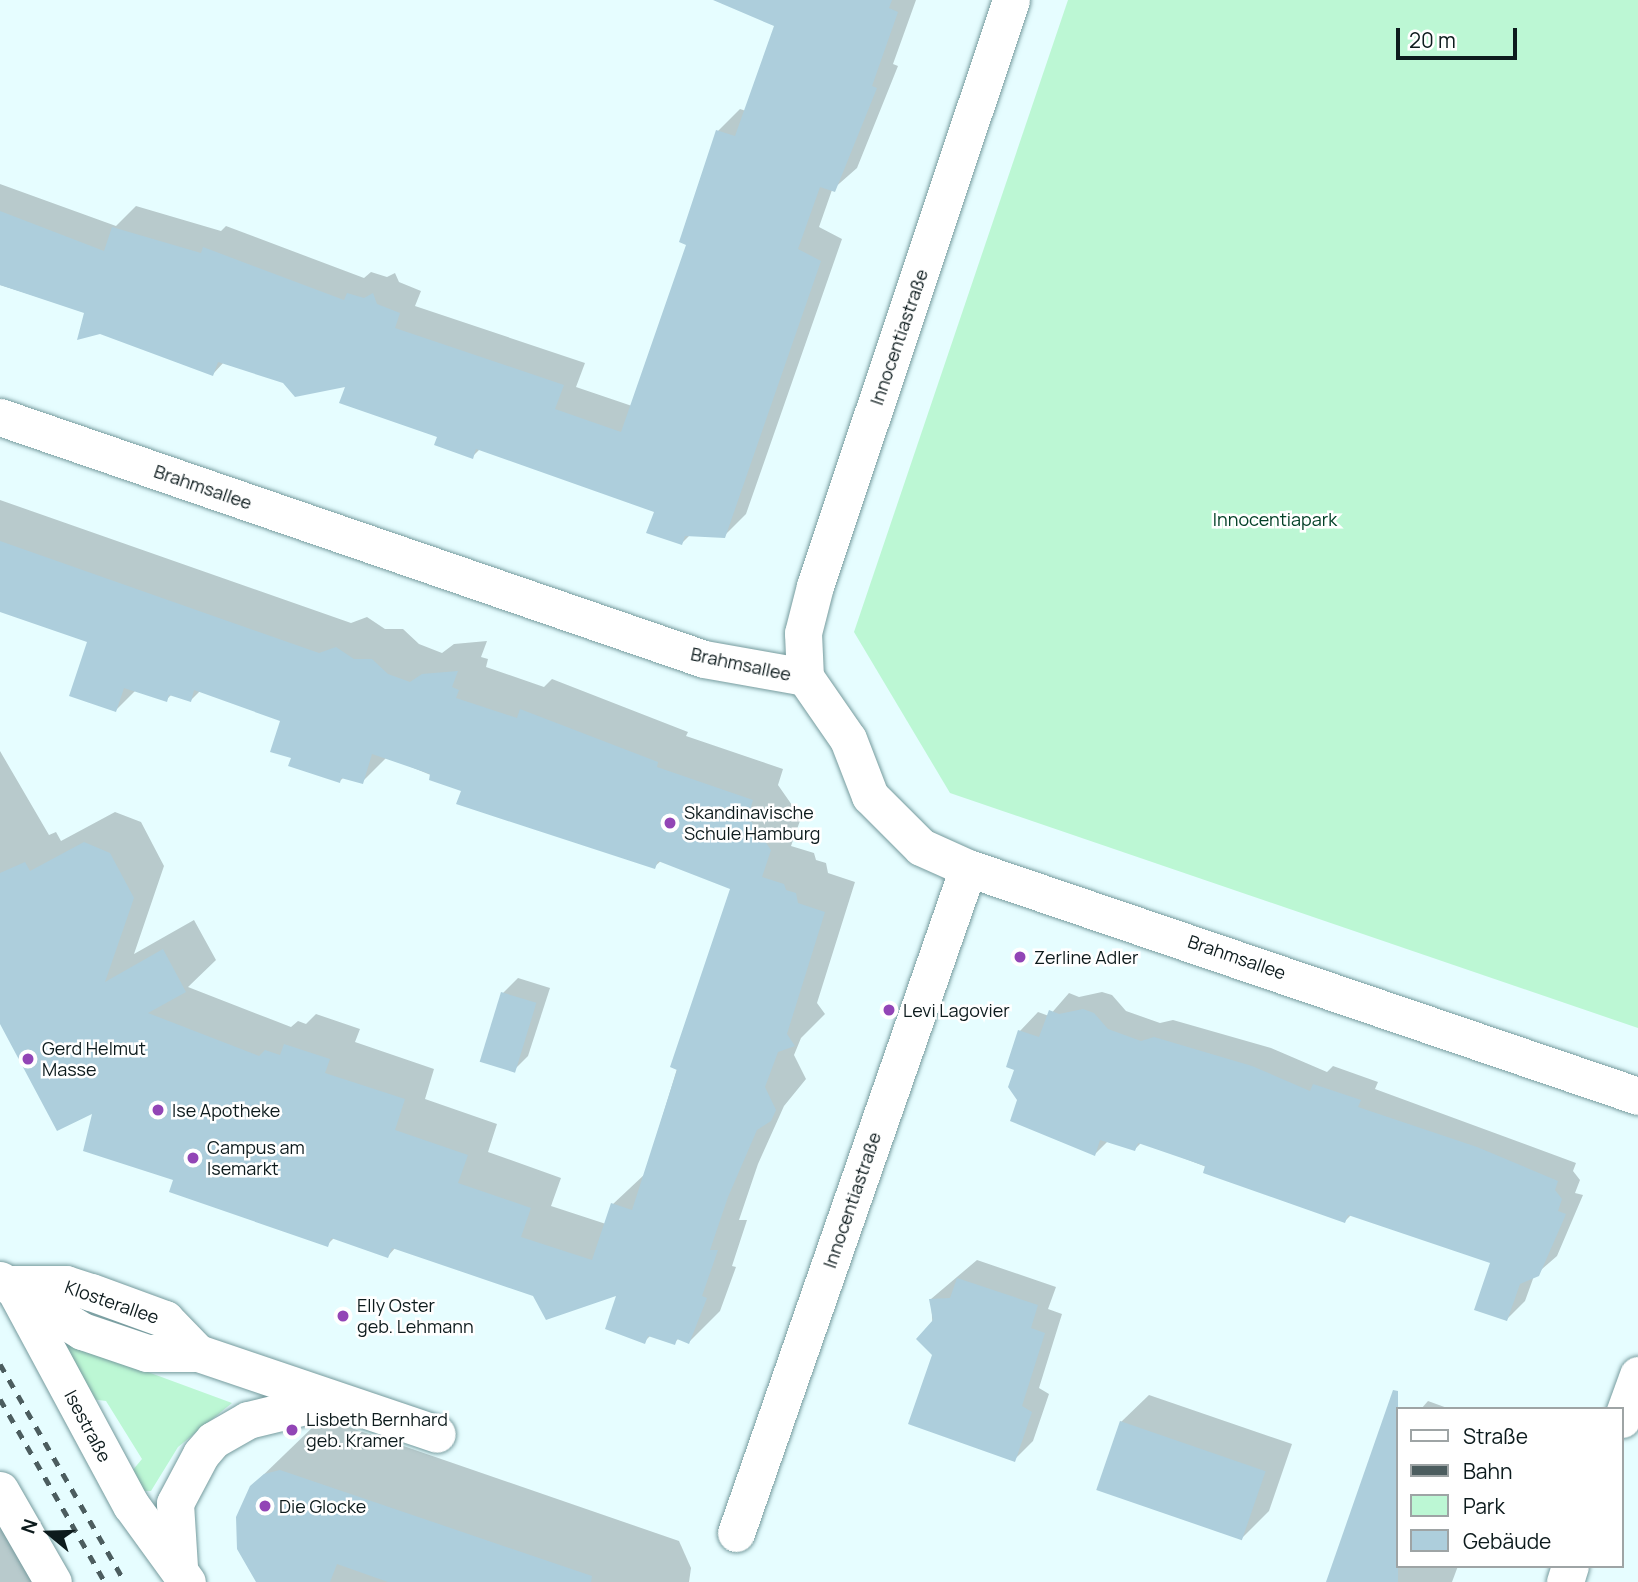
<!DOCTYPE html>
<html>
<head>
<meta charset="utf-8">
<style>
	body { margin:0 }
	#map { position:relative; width:1638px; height:1582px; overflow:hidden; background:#e6fdff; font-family:Manrope,sans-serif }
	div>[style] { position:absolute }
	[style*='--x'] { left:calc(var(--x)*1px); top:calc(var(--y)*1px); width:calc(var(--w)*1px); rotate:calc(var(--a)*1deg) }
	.green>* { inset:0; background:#bcf7d4 }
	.shadow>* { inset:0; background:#0003 }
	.building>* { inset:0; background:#adcedc; transform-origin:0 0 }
	.roads { filter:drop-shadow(0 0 2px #769b9e) drop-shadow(0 0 2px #769b9e) }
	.street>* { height:37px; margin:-18.5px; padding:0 18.5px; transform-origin:18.5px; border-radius:18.5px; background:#fff }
	.rail>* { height:5px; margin-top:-2.5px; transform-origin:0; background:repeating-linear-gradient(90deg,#4c5d5f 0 9px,transparent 0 18px) }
	.dots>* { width:19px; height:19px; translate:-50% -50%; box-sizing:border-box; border:4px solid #fff; border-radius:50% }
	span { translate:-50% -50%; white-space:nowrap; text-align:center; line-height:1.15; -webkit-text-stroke:5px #fff; paint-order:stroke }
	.street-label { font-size:18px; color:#0d1b1d }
	.park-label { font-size:18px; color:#034027 }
	.poi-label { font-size:18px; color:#0d1b1d }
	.left { translate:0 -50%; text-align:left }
	.legend { position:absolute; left:1396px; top:1407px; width:228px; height:161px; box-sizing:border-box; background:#fff; border:2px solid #9ea4a5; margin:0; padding:9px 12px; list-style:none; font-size:21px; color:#0d1b1d }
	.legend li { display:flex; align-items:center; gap:14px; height:35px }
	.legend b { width:35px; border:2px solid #9ea4a5 }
	.north { position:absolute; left:14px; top:1498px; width:70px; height:70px; -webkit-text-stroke:5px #fff; paint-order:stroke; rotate:289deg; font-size:19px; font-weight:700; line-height:28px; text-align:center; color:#0d1b1d }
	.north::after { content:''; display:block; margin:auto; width:24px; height:32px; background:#0d1b1d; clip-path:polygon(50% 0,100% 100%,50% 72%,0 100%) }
	.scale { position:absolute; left:1396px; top:28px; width:121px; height:32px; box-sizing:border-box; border:4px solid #0d1b1d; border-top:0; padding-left:9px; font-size:21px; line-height:24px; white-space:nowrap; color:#0d1b1d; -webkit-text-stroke:5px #fff; paint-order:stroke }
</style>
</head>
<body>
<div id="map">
	<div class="green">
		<i style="clip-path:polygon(1068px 0,1638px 0,1638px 1028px,950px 793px,854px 632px)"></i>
		<i style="clip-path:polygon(61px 1340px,232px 1403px,178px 1447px,151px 1491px,144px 1491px,132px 1471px,142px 1459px,106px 1401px,91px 1399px)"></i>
	</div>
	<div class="shadow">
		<i style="clip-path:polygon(770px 0,916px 0,893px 64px,898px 66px,857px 168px,832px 190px,819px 227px,842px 239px,746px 514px,724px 536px,690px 535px,682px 543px,656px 511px,480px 449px,472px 457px,347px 384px,284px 382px,224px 362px,213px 374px,86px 312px,0 285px,0 184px,116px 226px,136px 206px,221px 231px,226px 226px,364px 278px,371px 272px,387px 277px,395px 273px,399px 282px,421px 291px,415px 306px,585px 363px,576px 387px,632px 406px,689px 243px,718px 131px,740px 109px,746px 111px,776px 25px)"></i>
		<i style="clip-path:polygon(0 500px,351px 623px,367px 617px,385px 629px,403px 629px,419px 644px,442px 653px,454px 644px,487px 641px,481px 657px,488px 659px,486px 667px,544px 687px,552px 679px,688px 732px,686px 736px,783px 769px,778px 785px,801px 818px,791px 846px,814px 853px,816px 860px,826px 863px,828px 873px,855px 882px,817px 1003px,825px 1014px,801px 1038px,794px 1055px,806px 1079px,784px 1106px,758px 1164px,739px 1220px,747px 1220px,732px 1266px,736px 1267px,720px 1311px,689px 1342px,679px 1338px,674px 1343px,651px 1335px,645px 1341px,619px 1293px,534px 1295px,396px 1247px,388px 1256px,335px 1237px,327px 1245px,175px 1179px,95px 1110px,0 1018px,0 751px,49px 835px,56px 832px,61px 841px,115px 812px,141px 822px,164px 866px,134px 954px,194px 920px,216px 960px,188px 987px,291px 1027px,298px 1021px,306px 1024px,316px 1014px,360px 1029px,355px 1042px,434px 1069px,425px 1099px,497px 1124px,488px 1152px,561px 1178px,551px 1206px,606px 1224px,613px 1204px,645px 1174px,732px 888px,662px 860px,654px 867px,387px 757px,362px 782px,344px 777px,340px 781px,293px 757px,282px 720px,200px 691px,191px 700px,172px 694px,166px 700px,136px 690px,116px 710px,89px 641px,0 610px)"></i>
		<i style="clip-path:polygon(518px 978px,550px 988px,528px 1056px,513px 1071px,503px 993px)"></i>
		<i style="clip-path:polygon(1102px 992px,1112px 995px,1126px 1011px,1160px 1023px,1173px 1020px,1271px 1048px,1327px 1072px,1333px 1066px,1378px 1082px,1375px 1089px,1576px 1163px,1573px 1171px,1580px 1180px,1575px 1193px,1583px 1195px,1557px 1256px,1534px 1276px,1525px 1301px,1507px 1319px,1492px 1262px,1352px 1214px,1345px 1221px,1142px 1142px,1135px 1149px,1108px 1141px,1095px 1154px,1019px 1100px,1016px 1068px,1020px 1031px,1038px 1012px,1049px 1016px,1069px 993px,1079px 997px)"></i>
		<i style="clip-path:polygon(977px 1260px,1056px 1287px,1048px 1309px,1062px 1314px,1039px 1388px,1049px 1394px,1033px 1441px,1014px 1460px,934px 1354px,931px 1299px)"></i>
		<i style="clip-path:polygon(1149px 1395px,1292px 1444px,1269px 1511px,1242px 1538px,1121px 1422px)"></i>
		<i style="clip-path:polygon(1428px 1401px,1450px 1409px,1421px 1409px)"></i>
		<i style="clip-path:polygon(331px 1421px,679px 1541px,691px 1568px,689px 1582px,258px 1582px,251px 1487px,315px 1425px)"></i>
		<i style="clip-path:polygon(1398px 1422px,1398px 1566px,1458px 1566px,1452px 1582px,1328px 1582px,1376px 1443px)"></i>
		<i style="clip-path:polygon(0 1514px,39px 1582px,0 1582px)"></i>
	</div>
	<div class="building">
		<i style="clip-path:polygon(713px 0,892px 0,889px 8px,898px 12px,872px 86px,877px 88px,835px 192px,820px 187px,798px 249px,821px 261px,725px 538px,685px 536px,682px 545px,646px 533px,654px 512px,476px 449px,473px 459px,434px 445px,437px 437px,339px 403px,345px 387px,295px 397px,283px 383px,218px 362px,213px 376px,100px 334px,77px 340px,84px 313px,0 285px,0 211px,104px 251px,112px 227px,201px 253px,203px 247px,344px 300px,347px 293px,364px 298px,373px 293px,377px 304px,400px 313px,395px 328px,564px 385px,555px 409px,621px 432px,686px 245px,679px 242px,716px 130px,735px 136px,774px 26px)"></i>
		<i style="clip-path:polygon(0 541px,319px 653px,336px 647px,354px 659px,372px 659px,388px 674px,410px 682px,422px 674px,458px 671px,452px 687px,459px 690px,456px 698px,517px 718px,520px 709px,658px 762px,657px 767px,753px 800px,748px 817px,771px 850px,762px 877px,784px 884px,786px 890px,796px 893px,798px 903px,825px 912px,787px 1034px,795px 1046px,778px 1052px,765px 1087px,776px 1110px,771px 1121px,757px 1130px,728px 1197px,710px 1250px,718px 1250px,702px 1296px,707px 1298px,689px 1344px,677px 1339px,675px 1345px,648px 1336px,645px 1344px,605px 1329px,616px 1296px,546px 1320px,533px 1296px,392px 1248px,388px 1258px,331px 1238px,328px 1247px,169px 1192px,173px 1180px,83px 1151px,92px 1114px,57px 1131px,0 1024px,0 873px,25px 862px,30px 871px,84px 842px,110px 853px,134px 898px,105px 982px,163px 949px,186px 992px,148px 1013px,259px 1056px,265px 1050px,280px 1055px,284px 1044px,330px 1059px,325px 1073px,405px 1099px,395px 1130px,468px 1155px,458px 1183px,531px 1208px,521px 1237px,592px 1260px,611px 1203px,632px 1210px,677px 1070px,670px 1067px,730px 889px,658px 861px,655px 869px,456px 804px,461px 791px,429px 780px,430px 774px,372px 754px,363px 784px,341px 778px,340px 783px,288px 766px,291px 758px,270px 752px,280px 721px,194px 690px,191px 702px,169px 695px,167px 702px,124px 688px,116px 712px,69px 696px,87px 642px,0 612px)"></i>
		<i style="left:501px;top:992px;width:37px;height:73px;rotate:17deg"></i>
		<i style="clip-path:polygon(1083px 1009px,1094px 1013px,1108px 1029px,1141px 1041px,1154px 1037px,1252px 1066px,1310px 1091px,1313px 1084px,1361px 1100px,1358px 1107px,1477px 1147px,1558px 1181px,1555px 1190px,1562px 1199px,1558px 1211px,1566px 1214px,1539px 1276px,1520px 1284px,1507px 1321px,1474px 1310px,1490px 1263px,1348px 1215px,1345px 1223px,1203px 1173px,1205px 1166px,1138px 1143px,1135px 1151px,1100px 1140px,1095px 1156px,1010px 1121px,1017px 1100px,1008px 1087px,1014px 1070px,1006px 1067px,1018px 1030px,1039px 1037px,1049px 1010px,1059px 1014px)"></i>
		<i style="clip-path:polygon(957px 1278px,1038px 1305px,1031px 1328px,1045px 1333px,1022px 1406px,1032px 1412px,1015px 1462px,908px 1424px,932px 1355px,916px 1339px,933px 1320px,929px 1299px,950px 1298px)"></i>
		<i style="clip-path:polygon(1393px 1390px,1398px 1391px,1398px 1582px,1326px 1582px)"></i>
		<i style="left:1120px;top:1421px;width:154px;height:73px;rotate:19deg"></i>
		<i style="clip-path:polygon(280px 1470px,592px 1576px,591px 1582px,388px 1582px,337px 1564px,330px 1582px,256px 1582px,237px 1549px,236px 1517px,250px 1486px,264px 1474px)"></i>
	</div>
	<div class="roads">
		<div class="street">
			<i style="--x:0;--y:417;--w:744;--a:18.97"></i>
			<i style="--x:704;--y:659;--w:103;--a:10.1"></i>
			<i style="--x:805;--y:677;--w:75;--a:55.3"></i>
			<i style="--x:848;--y:739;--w:61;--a:68.9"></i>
			<i style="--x:870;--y:796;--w:72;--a:45"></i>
			<i style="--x:921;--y:847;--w:51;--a:24.1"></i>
			<i style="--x:968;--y:868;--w:708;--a:18.79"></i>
			<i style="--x:805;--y:677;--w:44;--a:-92.6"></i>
			<i style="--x:803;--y:633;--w:49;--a:-75.7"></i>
			<i style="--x:815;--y:586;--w:618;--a:-71.51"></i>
			<i style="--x:0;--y:1280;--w:97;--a:31.9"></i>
			<i style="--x:82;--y:1331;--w:69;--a:18.7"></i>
			<i style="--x:147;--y:1353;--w:51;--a:0"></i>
			<i style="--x:198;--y:1353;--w:252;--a:18.7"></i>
			<i style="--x:12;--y:1284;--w:54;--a:0"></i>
			<i style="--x:66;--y:1284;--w:26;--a:18"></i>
			<i style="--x:91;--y:1292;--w:79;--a:20"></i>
			<i style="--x:165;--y:1319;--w:47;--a:45.9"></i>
			<i style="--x:14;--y:1288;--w:247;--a:61.7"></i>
			<i style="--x:131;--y:1505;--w:95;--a:54"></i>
			<i style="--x:1622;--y:1419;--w:47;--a:-70"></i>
			<i style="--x:0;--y:1490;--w:106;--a:60.1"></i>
			<i style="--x:736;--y:1533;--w:704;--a:-70.77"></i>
			<i style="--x:179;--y:1567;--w:64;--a:-93.6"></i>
			<i style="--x:175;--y:1503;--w:55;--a:-62"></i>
			<i style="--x:201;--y:1454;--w:18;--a:-49"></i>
			<i style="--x:213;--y:1440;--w:40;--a:-29.7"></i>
			<i style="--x:248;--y:1420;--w:84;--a:-13.7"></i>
			<i style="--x:1565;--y:1582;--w:17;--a:-73"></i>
		</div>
	</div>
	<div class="rail">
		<i style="--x:0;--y:1364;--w:251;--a:60.2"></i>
		<i style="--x:0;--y:1399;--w:211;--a:60.2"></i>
	</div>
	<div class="dots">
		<i style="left:670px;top:823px;background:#9245b6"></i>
		<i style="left:1020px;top:957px;background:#9245b6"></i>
		<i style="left:889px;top:1010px;background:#9245b6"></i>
		<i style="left:28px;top:1059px;background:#9245b6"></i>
		<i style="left:158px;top:1110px;background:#9245b6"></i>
		<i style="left:193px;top:1158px;background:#9245b6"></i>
		<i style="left:343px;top:1316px;background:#9245b6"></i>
		<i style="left:292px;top:1430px;background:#9245b6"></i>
		<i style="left:265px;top:1506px;background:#9245b6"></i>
	</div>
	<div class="street-label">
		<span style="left:899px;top:337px;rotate:-71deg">Innocentiastraße</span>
		<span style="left:203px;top:487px;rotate:19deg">Brahmsallee</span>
		<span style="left:741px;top:664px;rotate:12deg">Brahmsallee</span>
		<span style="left:1237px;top:957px;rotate:19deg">Brahmsallee</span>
		<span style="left:852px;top:1200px;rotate:-71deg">Innocentiastraße</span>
		<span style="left:112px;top:1302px;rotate:19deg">Klosterallee</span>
		<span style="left:88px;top:1426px;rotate:62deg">Isestraße</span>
	</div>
	<div class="park-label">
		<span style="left:1275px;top:519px">Innocentiapark</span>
	</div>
	<div class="poi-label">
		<span class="left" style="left:684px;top:823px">Skandinavische<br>Schule Hamburg</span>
		<span class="left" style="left:1034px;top:957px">Zerline Adler</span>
		<span class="left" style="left:903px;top:1010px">Levi Lagovier</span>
		<span class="left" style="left:42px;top:1059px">Gerd Helmut<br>Masse</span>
		<span class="left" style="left:172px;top:1110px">Ise Apotheke</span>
		<span class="left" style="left:207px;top:1158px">Campus am<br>Isemarkt</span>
		<span class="left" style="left:357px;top:1316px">Elly Oster<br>geb. Lehmann</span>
		<span class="left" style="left:306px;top:1430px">Lisbeth Bernhard<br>geb. Kramer</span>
		<span class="left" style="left:279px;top:1506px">Die Glocke</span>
	</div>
	<ul class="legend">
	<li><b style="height:9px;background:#fff"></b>Straße</li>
	<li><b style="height:9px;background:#4c5d5f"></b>Bahn</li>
	<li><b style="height:19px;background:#bcf7d4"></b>Park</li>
	<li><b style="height:19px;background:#adcedc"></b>Gebäude</li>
	</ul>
	<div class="north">N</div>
	<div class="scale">20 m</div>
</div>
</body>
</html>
